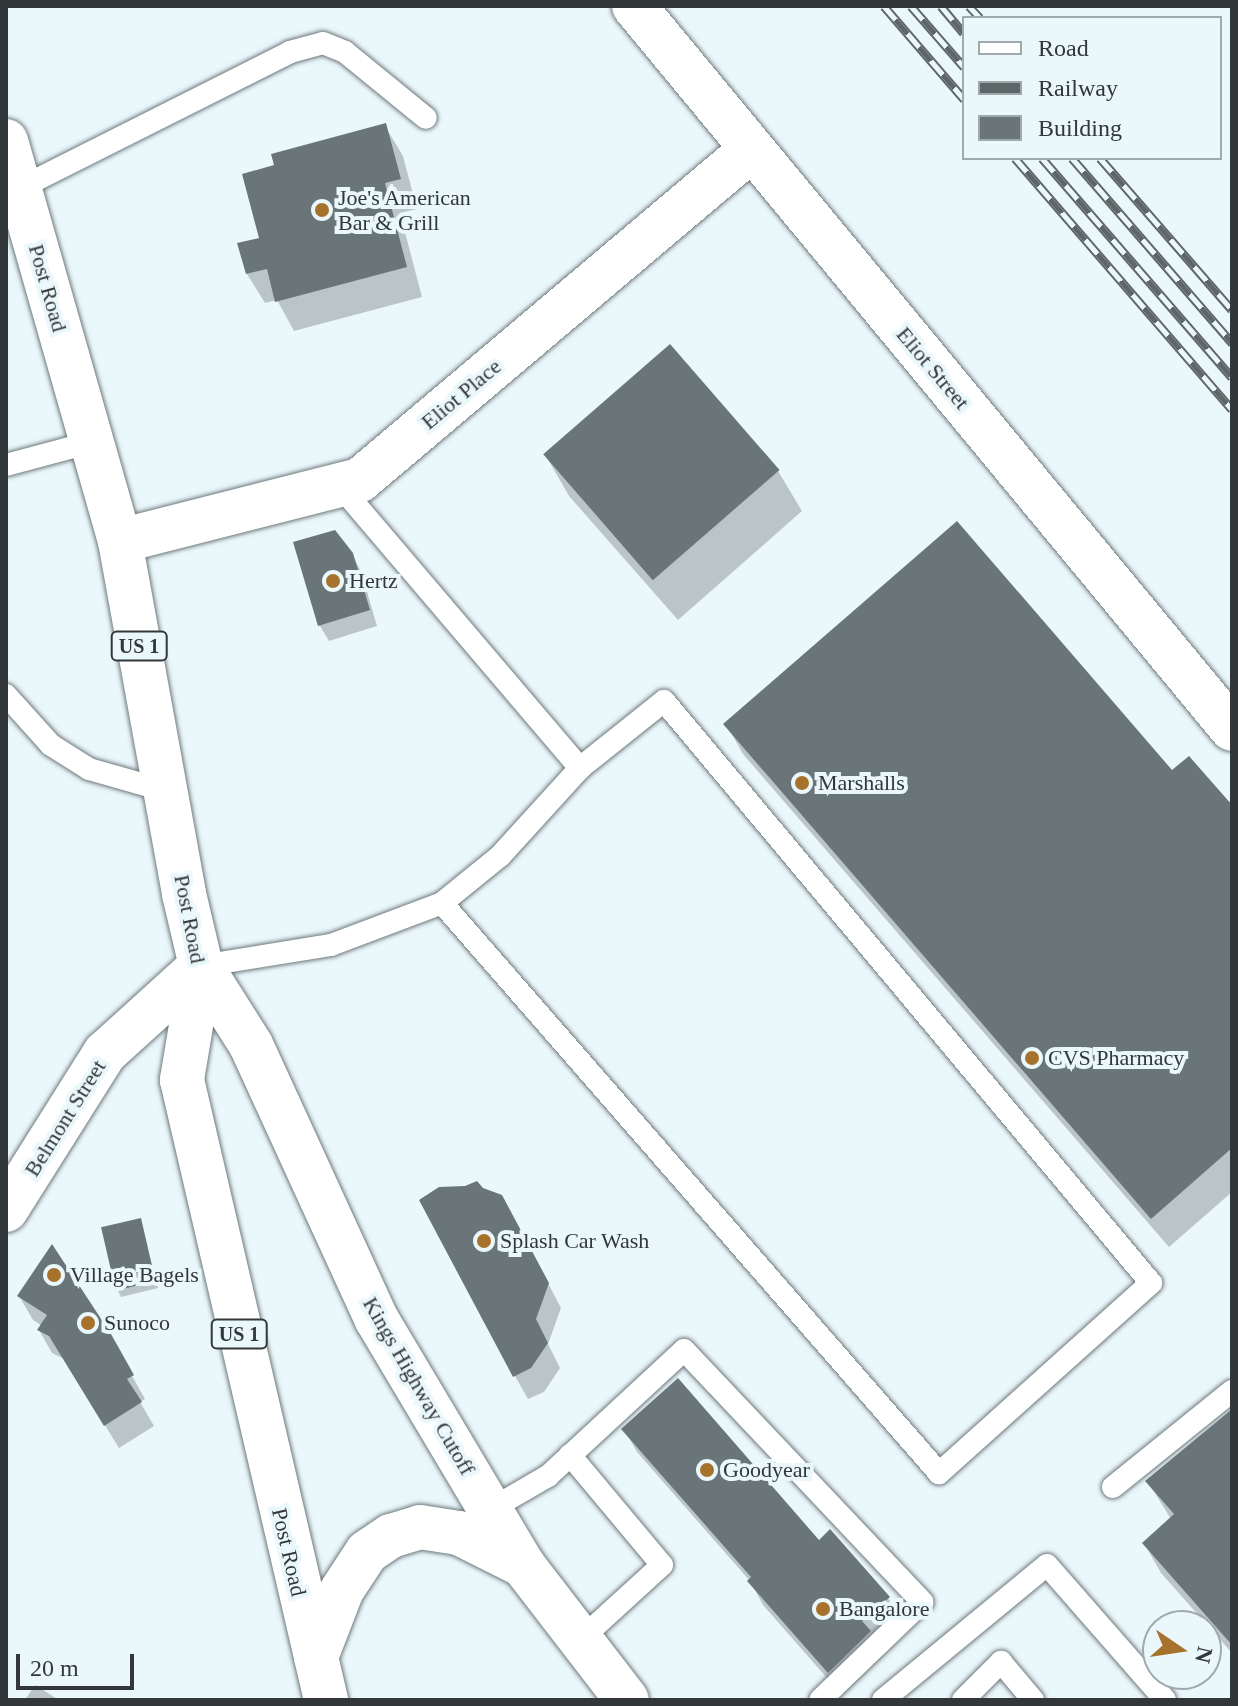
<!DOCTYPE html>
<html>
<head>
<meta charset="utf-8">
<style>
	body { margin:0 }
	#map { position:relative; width:1238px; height:1706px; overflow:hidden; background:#eaf7fb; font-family:"Times New Roman",serif }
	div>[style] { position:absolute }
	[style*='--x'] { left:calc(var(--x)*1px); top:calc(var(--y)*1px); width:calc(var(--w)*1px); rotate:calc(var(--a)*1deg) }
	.shadow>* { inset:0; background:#0003 }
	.building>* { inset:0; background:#6a7579; transform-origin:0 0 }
	.roads { filter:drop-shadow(0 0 2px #6e797d) drop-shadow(0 0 2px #6e797d) }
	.lane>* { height:22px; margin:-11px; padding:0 11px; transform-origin:11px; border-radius:11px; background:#fff }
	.street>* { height:44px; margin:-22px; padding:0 22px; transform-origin:22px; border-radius:22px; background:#fff }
	.primary>* { height:44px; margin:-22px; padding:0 22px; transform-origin:22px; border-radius:22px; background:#fff }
	.rail>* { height:9px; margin-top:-4.5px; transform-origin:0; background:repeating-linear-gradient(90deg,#eaf7fb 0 18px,#5f6668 0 36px); box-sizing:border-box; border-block:2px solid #5f6668 }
	.dots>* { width:22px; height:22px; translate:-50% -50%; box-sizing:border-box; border:4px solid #eaf7fb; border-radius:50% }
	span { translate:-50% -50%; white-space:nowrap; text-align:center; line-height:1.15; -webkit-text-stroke:8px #eaf7fb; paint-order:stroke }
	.shield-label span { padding:2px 6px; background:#eaf7fb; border:2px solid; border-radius:6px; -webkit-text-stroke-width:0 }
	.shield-label { font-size:20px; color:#323739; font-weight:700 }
	.poi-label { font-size:22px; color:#323739 }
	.left { translate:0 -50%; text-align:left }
	.street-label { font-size:22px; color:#323739 }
	.frame { position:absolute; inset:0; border:8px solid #323739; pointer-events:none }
	.legend { position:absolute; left:962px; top:16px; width:260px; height:144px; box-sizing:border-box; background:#eaf7fb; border:2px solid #a0aaad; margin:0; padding:10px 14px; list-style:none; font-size:24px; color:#323739 }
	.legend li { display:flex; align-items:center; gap:16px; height:40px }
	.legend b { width:40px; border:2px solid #a0aaad }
	.north { position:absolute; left:1142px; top:1610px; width:80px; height:80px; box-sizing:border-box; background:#eaf7fb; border:2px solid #a0aaad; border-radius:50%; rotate:103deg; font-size:22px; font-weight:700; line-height:32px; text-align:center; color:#323739 }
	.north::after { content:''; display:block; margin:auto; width:28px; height:36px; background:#a7732c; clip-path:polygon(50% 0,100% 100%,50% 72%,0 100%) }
	.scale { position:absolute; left:16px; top:1654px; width:118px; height:36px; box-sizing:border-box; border:4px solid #323739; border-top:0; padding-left:10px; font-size:24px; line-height:28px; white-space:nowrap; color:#323739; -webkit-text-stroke:6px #eaf7fb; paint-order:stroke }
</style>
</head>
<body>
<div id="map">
	<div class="shadow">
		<i style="clip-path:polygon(385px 126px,403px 156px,417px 209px,400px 213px,422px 297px,294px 331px,277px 300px,265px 303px,247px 274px,261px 239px,277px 167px)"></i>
		<i style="clip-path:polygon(546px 456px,778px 471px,802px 511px,678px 620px,569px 496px)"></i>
		<i style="clip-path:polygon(295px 543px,351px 554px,361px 571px,377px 626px,329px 641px,320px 626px)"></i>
		<i style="clip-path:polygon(726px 724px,1227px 803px,1232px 799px,1232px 1192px,1169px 1247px,743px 754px)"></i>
		<i style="clip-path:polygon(140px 1220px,158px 1288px,121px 1297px,117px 1289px)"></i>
		<i style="clip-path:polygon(515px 1220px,561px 1308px,548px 1344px,560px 1368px,544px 1392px,528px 1399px,515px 1376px)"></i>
		<i style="clip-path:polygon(19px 1296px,109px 1335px,145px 1399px,140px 1402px,154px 1426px,119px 1448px,64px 1359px,52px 1353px,39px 1330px,42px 1326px,33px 1320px)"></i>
		<i style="clip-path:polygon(1232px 1417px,1232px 1653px,1161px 1573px,1144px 1543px,1171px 1519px,1148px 1482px)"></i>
		<i style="clip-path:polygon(624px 1429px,888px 1598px,902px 1621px,876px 1644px,883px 1656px,842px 1695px,763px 1605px,750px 1581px,637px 1452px)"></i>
		<i style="clip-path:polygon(35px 1685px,59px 1700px,25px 1700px)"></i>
	</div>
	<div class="building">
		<i style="clip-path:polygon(386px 123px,401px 179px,385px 183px,407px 267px,275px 302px,267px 269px,246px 274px,237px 243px,259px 238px,242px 174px,274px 165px,271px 154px)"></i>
		<i style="left:670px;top:344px;width:167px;height:168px;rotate:49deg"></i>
		<i style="clip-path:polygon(957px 521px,1172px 770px,1189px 756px,1232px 805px,1232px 1148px,1151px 1219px,723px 724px)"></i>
		<i style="clip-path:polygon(335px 530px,353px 553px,370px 610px,318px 626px,293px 542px)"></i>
		<i style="clip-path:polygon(477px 1181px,483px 1188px,502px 1195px,549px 1283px,536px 1319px,548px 1343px,531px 1368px,513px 1377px,419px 1200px,439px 1187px,465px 1186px)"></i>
		<i style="left:141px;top:1218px;width:65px;height:41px;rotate:77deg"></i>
		<i style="clip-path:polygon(52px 1244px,111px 1334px,134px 1375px,127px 1379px,142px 1402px,104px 1426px,49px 1336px,37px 1330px,47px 1315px,17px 1296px)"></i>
		<i style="clip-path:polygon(678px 1378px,819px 1540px,830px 1529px,890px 1597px,862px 1621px,871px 1631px,828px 1673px,747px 1581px,751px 1577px,621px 1429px)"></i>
		<i style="clip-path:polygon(1232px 1409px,1232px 1645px,1142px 1543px,1174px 1514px,1145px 1481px)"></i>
	</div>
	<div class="roads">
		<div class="lane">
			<i style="--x:20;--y:188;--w:302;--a:-26.7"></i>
			<i style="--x:290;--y:52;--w:34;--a:-15"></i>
			<i style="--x:323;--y:43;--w:24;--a:22"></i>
			<i style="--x:345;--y:52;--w:104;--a:39.2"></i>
			<i style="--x:6;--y:465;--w:89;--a:-15"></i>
			<i style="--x:339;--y:485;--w:372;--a:49.6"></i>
			<i style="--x:6;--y:695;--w:67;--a:48"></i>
			<i style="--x:51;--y:745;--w:45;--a:32.3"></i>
			<i style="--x:89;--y:769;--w:80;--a:15.9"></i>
			<i style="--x:201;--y:966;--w:132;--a:-9.2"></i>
			<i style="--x:331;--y:945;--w:119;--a:-20.7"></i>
			<i style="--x:442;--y:903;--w:75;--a:-39"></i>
			<i style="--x:500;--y:856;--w:119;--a:-47.7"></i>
			<i style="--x:580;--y:768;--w:107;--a:-38.6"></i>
			<i style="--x:664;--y:701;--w:759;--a:50.08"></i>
			<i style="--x:1151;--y:1283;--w:285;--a:138.1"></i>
			<i style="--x:939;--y:1473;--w:756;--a:-131.09"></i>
			<i style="--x:570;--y:1455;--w:143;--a:50.1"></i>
			<i style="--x:662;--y:1565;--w:111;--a:137.6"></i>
			<i style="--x:1113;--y:1487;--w:153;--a:-38.9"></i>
			<i style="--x:491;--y:1509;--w:66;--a:-30.1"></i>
			<i style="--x:548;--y:1476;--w:185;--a:-42.8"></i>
			<i style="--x:684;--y:1350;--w:347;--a:46.6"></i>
			<i style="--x:922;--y:1602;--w:141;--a:136.1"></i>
			<i style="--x:883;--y:1700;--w:212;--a:-39.5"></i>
			<i style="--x:1047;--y:1565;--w:179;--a:48.8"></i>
			<i style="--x:963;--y:1700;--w:54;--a:-45"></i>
			<i style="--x:1001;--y:1662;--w:50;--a:49.9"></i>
		</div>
		<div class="street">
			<i style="--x:634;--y:6;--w:938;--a:50.41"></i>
			<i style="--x:120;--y:541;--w:248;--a:-14.3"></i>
			<i style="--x:360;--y:480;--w:513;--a:-40.18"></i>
			<i style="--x:6;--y:1210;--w:186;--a:-57.8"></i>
			<i style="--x:105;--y:1053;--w:130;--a:-42.2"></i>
		</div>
		<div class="primary">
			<i style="--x:6;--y:141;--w:416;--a:74.1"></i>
			<i style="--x:120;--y:541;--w:359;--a:79.7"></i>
			<i style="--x:184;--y:894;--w:74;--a:76.7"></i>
			<i style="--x:201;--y:966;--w:116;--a:99.5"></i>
			<i style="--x:182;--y:1080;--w:637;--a:76.92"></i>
			<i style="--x:201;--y:966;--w:93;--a:57.7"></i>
			<i style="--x:251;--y:1045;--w:302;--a:65.4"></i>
			<i style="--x:377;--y:1320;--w:285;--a:59.2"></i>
			<i style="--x:523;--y:1565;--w:170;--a:52.4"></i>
			<i style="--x:316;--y:1657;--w:72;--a:-68.8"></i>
			<i style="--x:342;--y:1590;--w:45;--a:-56.7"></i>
			<i style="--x:367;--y:1552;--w:29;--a:-34"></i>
			<i style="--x:391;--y:1536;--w:30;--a:-17"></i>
			<i style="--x:420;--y:1527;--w:39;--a:9"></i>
			<i style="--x:459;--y:1533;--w:72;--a:26.6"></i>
		</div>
	</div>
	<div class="rail">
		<i style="--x:884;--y:6;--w:123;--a:49.3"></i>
		<i style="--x:911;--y:6;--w:81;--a:49"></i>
		<i style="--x:941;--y:6;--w:35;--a:50"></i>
		<i style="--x:969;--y:6;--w:16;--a:47"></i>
		<i style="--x:1015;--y:158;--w:332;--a:49.2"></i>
		<i style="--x:1042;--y:158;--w:290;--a:49.1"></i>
		<i style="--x:1072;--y:158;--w:245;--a:49.1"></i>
		<i style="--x:1100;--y:158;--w:201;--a:49"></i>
	</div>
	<div class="dots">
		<i style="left:322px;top:210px;background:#a7732c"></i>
		<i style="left:333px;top:581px;background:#a7732c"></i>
		<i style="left:802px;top:783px;background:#a7732c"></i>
		<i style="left:1032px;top:1058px;background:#a7732c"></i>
		<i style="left:484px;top:1241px;background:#a7732c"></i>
		<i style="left:54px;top:1275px;background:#a7732c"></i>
		<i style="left:88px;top:1323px;background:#a7732c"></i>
		<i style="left:707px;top:1470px;background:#a7732c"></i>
		<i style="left:823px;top:1609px;background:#a7732c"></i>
	</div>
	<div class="shield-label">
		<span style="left:139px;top:646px">US 1</span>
		<span style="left:239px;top:1334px">US 1</span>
	</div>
	<div class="poi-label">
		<span class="left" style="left:338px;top:210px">Joe's American<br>Bar &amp; Grill</span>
		<span class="left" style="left:349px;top:581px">Hertz</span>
		<span class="left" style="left:818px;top:783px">Marshalls</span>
		<span class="left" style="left:1048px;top:1058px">CVS Pharmacy</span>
		<span class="left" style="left:500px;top:1241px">Splash Car Wash</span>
		<span class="left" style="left:70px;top:1275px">Village Bagels</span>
		<span class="left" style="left:104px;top:1323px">Sunoco</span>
		<span class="left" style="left:723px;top:1470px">Goodyear</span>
		<span class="left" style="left:839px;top:1609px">Bangalore</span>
	</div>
	<div class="street-label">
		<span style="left:48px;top:288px;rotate:74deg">Post Road</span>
		<span style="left:933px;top:368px;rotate:50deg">Eliot Street</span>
		<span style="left:461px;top:394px;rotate:-40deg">Eliot Place</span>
		<span style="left:190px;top:919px;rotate:79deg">Post Road</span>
		<span style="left:65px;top:1118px;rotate:-58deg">Belmont Street</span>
		<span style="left:419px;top:1386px;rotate:60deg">Kings Highway Cutoff</span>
		<span style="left:289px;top:1552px;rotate:77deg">Post Road</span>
	</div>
	<div class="frame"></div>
	<ul class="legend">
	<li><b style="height:10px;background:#fff"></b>Road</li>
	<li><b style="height:10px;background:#5f6668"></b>Railway</li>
	<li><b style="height:22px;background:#6a7579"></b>Building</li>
	</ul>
	<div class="north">N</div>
	<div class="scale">20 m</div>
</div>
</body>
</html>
